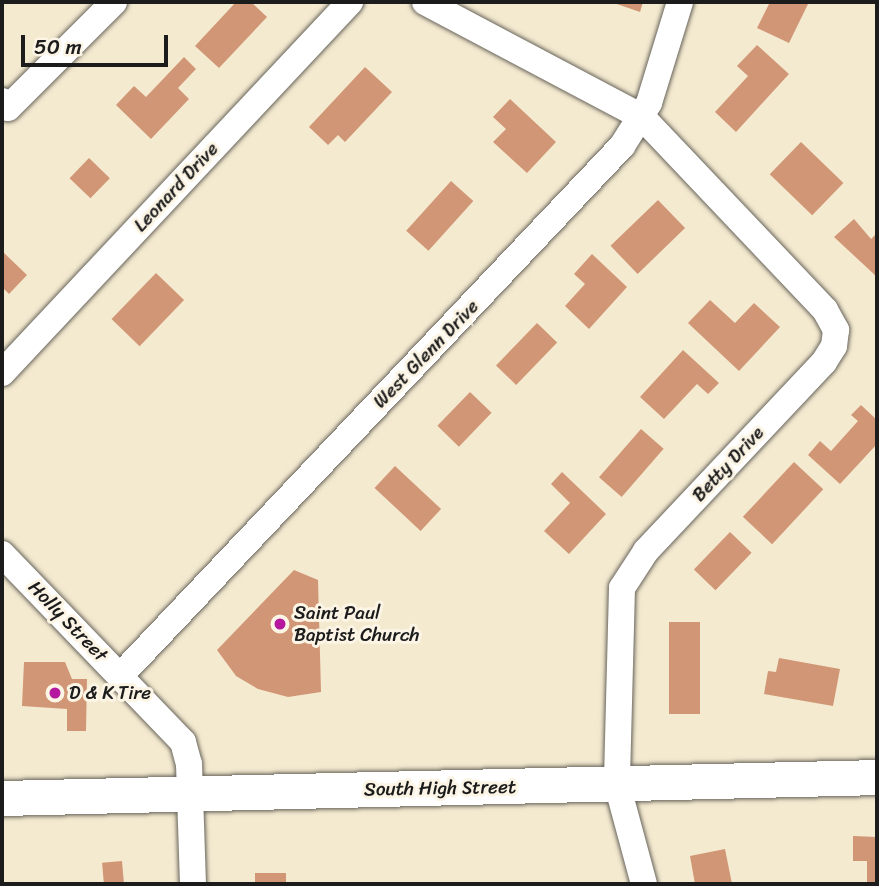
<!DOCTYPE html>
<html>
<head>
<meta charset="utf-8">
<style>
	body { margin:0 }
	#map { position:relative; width:879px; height:886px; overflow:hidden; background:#f4ead0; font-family:Sriracha,sans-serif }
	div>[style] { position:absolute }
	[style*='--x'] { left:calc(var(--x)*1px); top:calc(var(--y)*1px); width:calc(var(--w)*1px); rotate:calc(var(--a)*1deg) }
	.building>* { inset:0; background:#d19675; transform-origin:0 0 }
	.roads { filter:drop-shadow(0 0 2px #68645b) drop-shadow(0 0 2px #68645b) }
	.minor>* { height:26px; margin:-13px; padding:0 13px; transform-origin:13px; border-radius:13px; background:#fff }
	.major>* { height:35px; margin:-17.5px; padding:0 17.5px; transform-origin:17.5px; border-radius:17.5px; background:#fff }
	.dots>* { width:19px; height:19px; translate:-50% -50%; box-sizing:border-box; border:4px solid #fcf5e5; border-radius:50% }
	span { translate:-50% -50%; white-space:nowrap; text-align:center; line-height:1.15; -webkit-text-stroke:6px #fcf5e5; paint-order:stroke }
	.street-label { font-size:19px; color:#1c1c1c }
	.poi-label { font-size:19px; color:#1c1c1c }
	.left { translate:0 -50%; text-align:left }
	.frame { position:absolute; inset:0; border:4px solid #1c1c1c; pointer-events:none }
	.scale { position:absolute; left:21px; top:35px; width:147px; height:32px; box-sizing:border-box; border:4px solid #1c1c1c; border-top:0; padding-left:9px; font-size:21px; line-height:24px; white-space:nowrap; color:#1c1c1c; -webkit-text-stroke:5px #fcf5e5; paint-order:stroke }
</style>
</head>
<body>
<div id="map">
	<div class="building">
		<i style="clip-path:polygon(236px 2px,251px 2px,267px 17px,219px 68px,195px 46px)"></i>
		<i style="clip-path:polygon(611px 2px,643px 2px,640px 12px)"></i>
		<i style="clip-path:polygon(770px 2px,809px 2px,789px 43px,757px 28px)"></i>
		<i style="clip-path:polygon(757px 45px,789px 74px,736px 132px,715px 112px,748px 76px,737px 66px)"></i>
		<i style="clip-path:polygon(184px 57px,196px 69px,178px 88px,189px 99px,151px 139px,116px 105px,134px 86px,146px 97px)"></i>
		<i style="clip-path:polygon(365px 67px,392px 92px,345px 142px,338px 135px,328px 145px,309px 127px)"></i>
		<i style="clip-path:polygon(510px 99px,556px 142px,527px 173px,493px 142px,506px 129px,493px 117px)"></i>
		<i style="left:801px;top:142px;width:59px;height:45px;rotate:44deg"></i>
		<i style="left:89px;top:158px;width:29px;height:28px;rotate:44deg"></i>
		<i style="left:451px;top:181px;width:30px;height:67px;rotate:42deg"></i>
		<i style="left:658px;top:200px;width:39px;height:66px;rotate:46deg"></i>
		<i style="clip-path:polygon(854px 219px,871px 239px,877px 233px,877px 277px,834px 237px)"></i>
		<i style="clip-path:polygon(2px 251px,27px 275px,9px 294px,2px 287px)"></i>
		<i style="clip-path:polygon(592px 254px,627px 287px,589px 329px,565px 306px,585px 284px,574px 274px)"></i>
		<i style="left:156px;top:273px;width:39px;height:64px;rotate:44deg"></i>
		<i style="clip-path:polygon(710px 300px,735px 323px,754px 303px,780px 327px,739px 371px,688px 323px)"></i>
		<i style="left:537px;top:323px;width:28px;height:59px;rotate:44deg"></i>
		<i style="clip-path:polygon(683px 350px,719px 383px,708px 394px,697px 384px,664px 419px,640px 397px)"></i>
		<i style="left:470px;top:392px;width:30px;height:47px;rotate:44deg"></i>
		<i style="clip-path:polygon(861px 405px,877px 420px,877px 444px,840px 484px,808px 455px,820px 441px,831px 451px,858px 421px,851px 415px)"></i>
		<i style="left:641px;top:429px;width:30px;height:64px;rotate:41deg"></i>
		<i style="left:794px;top:462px;width:40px;height:75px;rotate:43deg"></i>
		<i style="left:395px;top:466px;width:63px;height:30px;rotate:43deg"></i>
		<i style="clip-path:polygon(562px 472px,606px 514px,569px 554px,544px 531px,570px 503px,551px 484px)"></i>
		<i style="left:730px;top:532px;width:30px;height:52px;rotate:44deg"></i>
		<i style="clip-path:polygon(294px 570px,318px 580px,321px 692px,288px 697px,258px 689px,236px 676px,217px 650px)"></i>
		<i style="left:669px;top:622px;width:31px;height:92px"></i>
		<i style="clip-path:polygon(779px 658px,840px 669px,833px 706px,764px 694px,768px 671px,776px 672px)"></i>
		<i style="clip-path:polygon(24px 662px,65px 662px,72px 679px,87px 679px,86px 731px,67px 731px,67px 709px,22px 706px)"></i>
		<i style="clip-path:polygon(853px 836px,877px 837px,877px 884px,867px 884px,867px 861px,853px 861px)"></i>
		<i style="clip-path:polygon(725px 849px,732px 884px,695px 884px,690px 856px)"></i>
		<i style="left:122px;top:861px;width:23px;height:20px;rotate:85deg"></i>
		<i style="left:286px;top:873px;width:11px;height:31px;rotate:90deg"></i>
	</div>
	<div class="roads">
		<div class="minor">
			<i style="--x:425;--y:2;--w:246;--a:27.9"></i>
			<i style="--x:642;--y:117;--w:266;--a:46.5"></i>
			<i style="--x:825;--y:310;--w:23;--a:61"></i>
			<i style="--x:836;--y:330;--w:16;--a:97"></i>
			<i style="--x:834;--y:346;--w:19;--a:122"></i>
			<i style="--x:824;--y:362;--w:260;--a:133.3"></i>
			<i style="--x:646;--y:551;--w:44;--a:123"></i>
			<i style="--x:622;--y:588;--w:196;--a:91.5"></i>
			<i style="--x:617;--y:784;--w:104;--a:74.9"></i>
			<i style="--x:2;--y:101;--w:9;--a:49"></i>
			<i style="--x:8;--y:108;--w:150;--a:-45"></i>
			<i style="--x:2;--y:373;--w:509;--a:-46.83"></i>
			<i style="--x:2;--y:554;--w:261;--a:46.1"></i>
			<i style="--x:183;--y:742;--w:23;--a:75"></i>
			<i style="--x:189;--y:764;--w:120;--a:88.1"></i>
			<i style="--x:121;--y:675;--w:729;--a:-46.56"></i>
			<i style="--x:622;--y:146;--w:51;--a:-57.9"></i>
			<i style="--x:649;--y:103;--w:106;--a:-72.9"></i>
		</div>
		<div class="major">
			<i style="--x:2;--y:798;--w:875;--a:-1.37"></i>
		</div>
	</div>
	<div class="dots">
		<i style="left:280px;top:624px;background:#b5179e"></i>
		<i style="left:55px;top:693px;background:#b5179e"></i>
	</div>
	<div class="street-label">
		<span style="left:176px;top:187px;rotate:-47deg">Leonard Drive</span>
		<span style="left:426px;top:354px;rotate:-46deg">West Glenn Drive</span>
		<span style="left:728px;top:464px;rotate:-47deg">Betty Drive</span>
		<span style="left:68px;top:621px;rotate:46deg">Holly Street</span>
		<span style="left:440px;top:788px;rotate:-1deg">South High Street</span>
	</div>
	<div class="poi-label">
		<span class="left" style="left:294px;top:624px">Saint Paul<br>Baptist Church</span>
		<span class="left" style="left:69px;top:693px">D &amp; K Tire</span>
	</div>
	<div class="frame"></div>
	<div class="scale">50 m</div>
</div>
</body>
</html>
